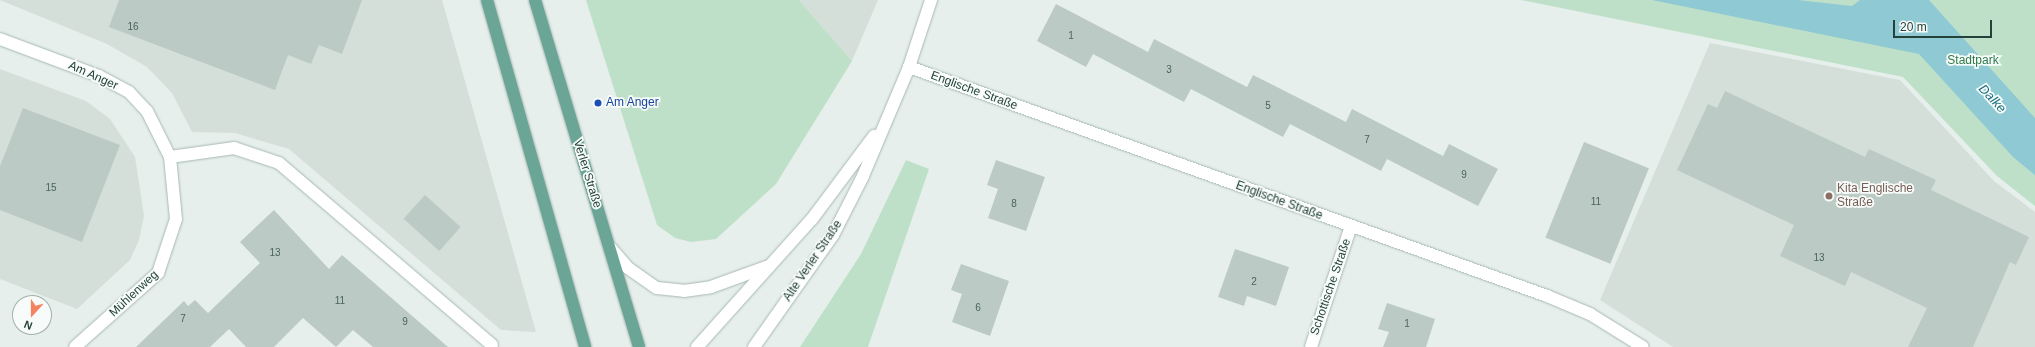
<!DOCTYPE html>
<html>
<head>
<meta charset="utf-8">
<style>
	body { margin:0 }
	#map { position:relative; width:2035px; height:347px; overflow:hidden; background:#e6efeb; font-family:Helvetica,sans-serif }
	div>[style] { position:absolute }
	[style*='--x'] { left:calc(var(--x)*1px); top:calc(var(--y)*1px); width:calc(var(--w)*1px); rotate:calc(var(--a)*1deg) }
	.built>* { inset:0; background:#d4dfda }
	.green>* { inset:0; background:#bfe0c8 }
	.water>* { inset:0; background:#8ec9d4 }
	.building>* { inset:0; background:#bbcac4; transform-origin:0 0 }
	.roads { filter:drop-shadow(0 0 1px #a8b8b2) drop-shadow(0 0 1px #a8b8b2) }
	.minor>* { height:12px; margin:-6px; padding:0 6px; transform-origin:6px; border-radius:6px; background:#fff }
	.major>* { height:12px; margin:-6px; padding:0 6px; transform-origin:6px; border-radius:6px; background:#6aa596 }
	.dots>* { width:11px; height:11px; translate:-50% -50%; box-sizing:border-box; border:2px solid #f7fbf9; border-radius:50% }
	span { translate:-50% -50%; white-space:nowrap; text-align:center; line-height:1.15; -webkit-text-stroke:3.5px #f7fbf9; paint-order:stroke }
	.number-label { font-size:10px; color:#4a645c }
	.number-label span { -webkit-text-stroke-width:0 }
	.park-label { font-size:12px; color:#2d7a4b }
	.street-label { font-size:12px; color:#24423a }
	.transit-label { font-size:12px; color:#164399 }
	.left { translate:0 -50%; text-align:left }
	.education-label { font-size:12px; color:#785e54 }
	.water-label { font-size:13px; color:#1c6f80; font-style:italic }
	.north { position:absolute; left:12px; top:295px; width:40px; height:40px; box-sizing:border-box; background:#f7fbf9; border:1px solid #a3b1ad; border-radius:50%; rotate:201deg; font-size:11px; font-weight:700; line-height:16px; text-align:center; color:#24423a }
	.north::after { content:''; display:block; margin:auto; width:14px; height:18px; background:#f4845f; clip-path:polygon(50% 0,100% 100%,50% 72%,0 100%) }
	.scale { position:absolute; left:1893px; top:20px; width:99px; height:18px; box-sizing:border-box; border:2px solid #24423a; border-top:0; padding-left:5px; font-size:12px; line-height:14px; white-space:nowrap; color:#24423a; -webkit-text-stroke:3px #f7fbf9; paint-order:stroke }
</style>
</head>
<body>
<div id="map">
	<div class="built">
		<i style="clip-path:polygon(0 0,442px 0,536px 332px,501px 330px,289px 149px,235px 133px,192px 132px,172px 93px,147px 67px,107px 44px)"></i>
		<i style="clip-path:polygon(799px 0,878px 0,852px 61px)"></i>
		<i style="clip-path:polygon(1710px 43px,1900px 80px,1994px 181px,2035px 212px,2035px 347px,1673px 347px,1600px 300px)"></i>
		<i style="clip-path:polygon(0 69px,86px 101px,110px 119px,135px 157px,144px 216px,139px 240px,130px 260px,77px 309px,0 279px)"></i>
	</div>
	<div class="green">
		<i style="clip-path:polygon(586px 0,799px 0,852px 61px,776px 184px,716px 239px,691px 242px,675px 238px,657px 225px)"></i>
		<i style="clip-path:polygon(1521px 0,2035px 0,2035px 206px,1997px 176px,1903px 77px)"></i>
		<i style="clip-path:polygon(906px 160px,929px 169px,868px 347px,800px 347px,861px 254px)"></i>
	</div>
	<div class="water">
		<i style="clip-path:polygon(1652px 0,1798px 0,1852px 6px,1860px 0,1929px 0,2035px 118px,2035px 175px,2013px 157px,1919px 54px)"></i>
	</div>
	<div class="building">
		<i style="clip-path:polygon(119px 0,362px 0,342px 54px,319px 45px,311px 64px,288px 55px,275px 90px,109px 27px)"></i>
		<i style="clip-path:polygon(1056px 4px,1148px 52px,1154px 39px,1247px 87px,1253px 75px,1346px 122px,1352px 109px,1443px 156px,1449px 144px,1498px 169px,1478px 206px,1387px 159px,1381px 171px,1290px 124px,1283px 137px,1191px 89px,1184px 102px,1093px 54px,1086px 67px,1037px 41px)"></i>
		<i style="clip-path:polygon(1725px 91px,1865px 157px,1869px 149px,1936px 180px,1931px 190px,2029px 237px,2016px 265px,2010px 262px,1973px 347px,1908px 347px,1927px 308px,1851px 272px,1845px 286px,1780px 256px,1794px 225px,1677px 170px,1708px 104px,1717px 108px)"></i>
		<i style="clip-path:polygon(23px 108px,120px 145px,82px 242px,0 210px,0 166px)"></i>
		<i style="left:1584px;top:142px;width:70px;height:103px;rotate:22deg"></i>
		<i style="clip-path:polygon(996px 160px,1045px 177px,1026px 231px,988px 218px,998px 189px,987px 185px)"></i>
		<i style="left:425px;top:195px;width:48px;height:32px;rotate:42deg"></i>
		<i style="clip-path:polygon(274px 210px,329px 269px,342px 255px,448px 347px,373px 347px,353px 330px,336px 347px,303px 318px,274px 347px,246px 347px,229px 329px,210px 347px,136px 347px,184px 301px,188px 306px,195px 300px,208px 313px,260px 263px,240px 242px)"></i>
		<i style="clip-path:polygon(1235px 249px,1289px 267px,1276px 306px,1247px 296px,1244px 306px,1218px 297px)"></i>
		<i style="clip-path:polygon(961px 264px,1009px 281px,990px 336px,952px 322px,962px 294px,951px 290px)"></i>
		<i style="clip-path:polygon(1387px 303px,1435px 319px,1426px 347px,1383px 347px,1389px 332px,1378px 329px)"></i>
	</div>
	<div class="roads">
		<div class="minor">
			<i style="--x:0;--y:39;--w:106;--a:20.5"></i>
			<i style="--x:99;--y:76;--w:34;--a:28"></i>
			<i style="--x:129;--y:92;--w:26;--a:47"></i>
			<i style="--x:147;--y:111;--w:51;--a:63.4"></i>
			<i style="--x:170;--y:157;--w:62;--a:84.5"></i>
			<i style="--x:176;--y:219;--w:57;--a:108.4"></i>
			<i style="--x:158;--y:273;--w:111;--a:138.3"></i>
			<i style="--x:909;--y:67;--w:678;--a:19.74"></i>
			<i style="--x:1547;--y:296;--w:47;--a:22.7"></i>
			<i style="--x:1590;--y:314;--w:62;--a:31.9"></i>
			<i style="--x:170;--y:157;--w:65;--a:-8"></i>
			<i style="--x:234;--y:148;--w:47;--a:18.4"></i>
			<i style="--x:279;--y:163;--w:280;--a:40.5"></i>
			<i style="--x:609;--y:246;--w:29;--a:49"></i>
			<i style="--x:628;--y:268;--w:35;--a:35"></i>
			<i style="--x:657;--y:288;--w:27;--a:6"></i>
			<i style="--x:684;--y:291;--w:27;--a:-8"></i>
			<i style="--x:711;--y:287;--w:59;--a:-20"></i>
			<i style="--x:697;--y:347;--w:172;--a:-48.1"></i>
			<i style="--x:812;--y:219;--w:104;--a:-53.2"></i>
			<i style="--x:754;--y:347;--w:137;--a:-54.8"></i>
			<i style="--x:833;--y:235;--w:66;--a:-63"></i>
			<i style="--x:863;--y:176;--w:118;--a:-67.1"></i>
			<i style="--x:909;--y:67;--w:71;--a:-71.8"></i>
			<i style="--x:1311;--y:347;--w:127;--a:-71.7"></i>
		</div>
		<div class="major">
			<i style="--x:487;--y:0;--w:361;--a:74.2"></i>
			<i style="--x:535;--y:0;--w:362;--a:73.3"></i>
		</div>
	</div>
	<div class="dots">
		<i style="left:598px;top:103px;background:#1a4fb4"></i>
		<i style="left:1829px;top:196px;background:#8d6e63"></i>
	</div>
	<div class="number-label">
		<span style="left:133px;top:27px">16</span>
		<span style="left:1071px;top:36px">1</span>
		<span style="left:1169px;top:70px">3</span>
		<span style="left:1268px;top:106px">5</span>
		<span style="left:1367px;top:140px">7</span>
		<span style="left:1464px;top:175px">9</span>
		<span style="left:51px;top:188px">15</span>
		<span style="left:1596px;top:202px">11</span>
		<span style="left:1014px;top:204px">8</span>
		<span style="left:275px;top:253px">13</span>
		<span style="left:1819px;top:258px">13</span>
		<span style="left:1254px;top:282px">2</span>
		<span style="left:340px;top:301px">11</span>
		<span style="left:978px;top:308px">6</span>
		<span style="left:183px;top:319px">7</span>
		<span style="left:405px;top:322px">9</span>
		<span style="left:1407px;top:324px">1</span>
	</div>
	<div class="park-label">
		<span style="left:1973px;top:61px">Stadtpark</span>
	</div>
	<div class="street-label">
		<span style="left:93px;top:76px;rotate:24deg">Am Anger</span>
		<span style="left:974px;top:91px;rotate:20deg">Englische Straße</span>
		<span style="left:587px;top:174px;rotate:73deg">Verler Straße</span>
		<span style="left:1279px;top:201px;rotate:20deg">Englische Straße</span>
		<span style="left:813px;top:261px;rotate:-56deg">Alte Verler Straße</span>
		<span style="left:1331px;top:287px;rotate:-71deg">Schottische Straße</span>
		<span style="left:134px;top:294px;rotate:-43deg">Mühlenweg</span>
	</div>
	<div class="transit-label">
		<span class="left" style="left:606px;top:103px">Am Anger</span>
	</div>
	<div class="education-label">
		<span class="left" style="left:1837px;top:196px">Kita Englische<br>Straße</span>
	</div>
	<div class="water-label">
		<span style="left:1992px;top:99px;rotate:47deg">Dalke</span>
	</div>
	<div class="north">N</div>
	<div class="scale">20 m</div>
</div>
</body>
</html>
